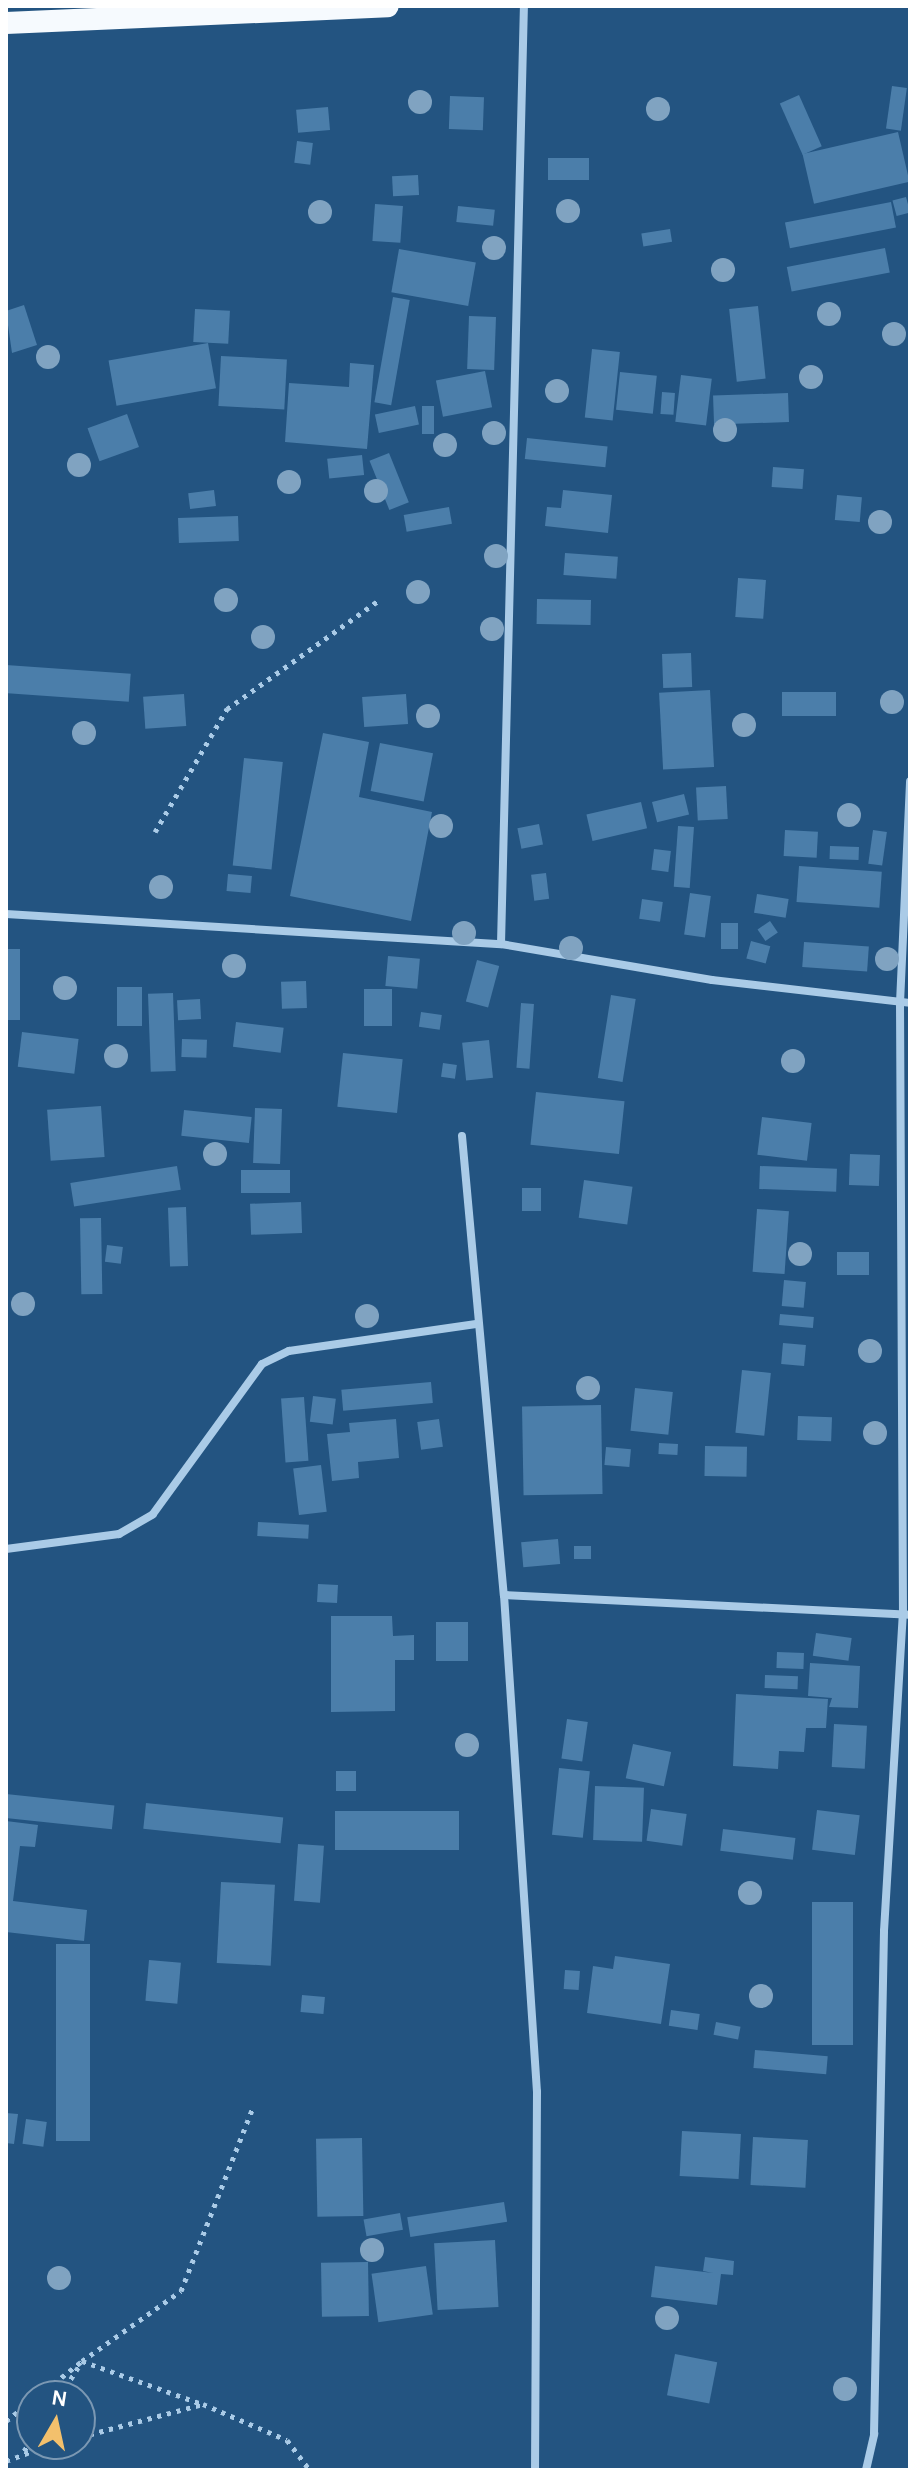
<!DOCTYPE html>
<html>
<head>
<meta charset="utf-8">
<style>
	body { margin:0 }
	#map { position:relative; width:916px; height:2476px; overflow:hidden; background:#235481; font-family:Karla,sans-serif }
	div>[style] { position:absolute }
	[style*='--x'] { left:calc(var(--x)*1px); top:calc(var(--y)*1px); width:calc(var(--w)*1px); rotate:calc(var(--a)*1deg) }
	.building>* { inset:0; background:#4b7eaa; transform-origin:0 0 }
	.path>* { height:5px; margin-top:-2.5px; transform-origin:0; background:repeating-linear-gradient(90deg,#aacbe7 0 4px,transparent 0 10px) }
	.minor>* { height:8px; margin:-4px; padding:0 4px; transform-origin:4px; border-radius:4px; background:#aacbe7 }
	.trunk>* { height:22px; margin:-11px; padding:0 11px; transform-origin:11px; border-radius:11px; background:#f6fafe }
	.trees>* { width:24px; height:24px; margin:-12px; border-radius:50%; background:#80a3c1 }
	span { translate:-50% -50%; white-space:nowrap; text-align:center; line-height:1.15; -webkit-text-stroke:8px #235481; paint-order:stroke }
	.frame { position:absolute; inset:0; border:8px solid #fff; pointer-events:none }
	.north { position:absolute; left:16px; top:2380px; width:80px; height:80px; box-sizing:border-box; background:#235481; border:2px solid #7b98b3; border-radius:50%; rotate:9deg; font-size:22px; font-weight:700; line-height:32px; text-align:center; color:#fff }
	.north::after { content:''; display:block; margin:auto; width:28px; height:36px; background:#f3c06c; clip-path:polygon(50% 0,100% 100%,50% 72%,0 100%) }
</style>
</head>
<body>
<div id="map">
	<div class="building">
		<i style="left:892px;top:86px;width:15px;height:43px;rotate:8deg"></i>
		<i style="left:799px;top:95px;width:56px;height:21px;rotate:66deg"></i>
		<i style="left:450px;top:96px;width:34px;height:33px;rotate:2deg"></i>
		<i style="left:328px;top:107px;width:23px;height:32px;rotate:85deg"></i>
		<i style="left:898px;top:132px;width:51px;height:98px;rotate:77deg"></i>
		<i style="left:297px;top:141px;width:16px;height:22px;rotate:7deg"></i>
		<i style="left:548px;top:158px;width:41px;height:22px"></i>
		<i style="left:418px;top:175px;width:20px;height:26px;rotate:87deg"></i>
		<i style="left:906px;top:197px;width:16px;height:14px;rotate:75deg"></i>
		<i style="left:891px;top:202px;width:26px;height:108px;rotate:79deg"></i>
		<i style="left:375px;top:204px;width:28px;height:37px;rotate:4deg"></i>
		<i style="left:458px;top:206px;width:37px;height:16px;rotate:6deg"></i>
		<i style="left:670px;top:229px;width:13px;height:29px;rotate:81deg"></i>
		<i style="left:885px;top:248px;width:25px;height:100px;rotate:79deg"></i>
		<i style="left:399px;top:249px;width:78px;height:44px;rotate:10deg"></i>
		<i style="left:393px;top:297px;width:17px;height:107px;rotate:10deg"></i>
		<i style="clip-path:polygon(24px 305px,37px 345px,12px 353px,6px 311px)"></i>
		<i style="left:758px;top:306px;width:73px;height:29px;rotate:84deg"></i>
		<i style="left:195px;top:309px;width:35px;height:33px;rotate:3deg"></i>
		<i style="left:469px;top:316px;width:27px;height:53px;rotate:2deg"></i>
		<i style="left:208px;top:343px;width:46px;height:101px;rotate:80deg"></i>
		<i style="left:592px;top:349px;width:28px;height:69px;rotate:6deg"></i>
		<i style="left:221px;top:356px;width:66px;height:50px;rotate:3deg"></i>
		<i style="clip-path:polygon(350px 363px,374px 365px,367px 449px,285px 442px,289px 383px,349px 387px)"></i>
		<i style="left:485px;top:371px;width:37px;height:50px;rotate:79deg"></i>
		<i style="left:620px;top:372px;width:37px;height:38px;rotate:6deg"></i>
		<i style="left:681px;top:375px;width:31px;height:47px;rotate:7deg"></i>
		<i style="left:662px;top:392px;width:13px;height:22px;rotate:4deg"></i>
		<i style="left:788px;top:393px;width:29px;height:75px;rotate:88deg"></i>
		<i style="left:415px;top:406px;width:19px;height:41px;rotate:78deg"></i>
		<i style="left:422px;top:406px;width:12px;height:28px"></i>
		<i style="left:127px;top:414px;width:35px;height:42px;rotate:70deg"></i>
		<i style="left:527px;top:438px;width:81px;height:21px;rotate:6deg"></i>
		<i style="left:389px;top:453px;width:53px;height:21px;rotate:68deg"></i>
		<i style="left:362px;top:455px;width:20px;height:35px;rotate:84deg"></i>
		<i style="left:773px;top:467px;width:31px;height:20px;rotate:4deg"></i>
		<i style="left:214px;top:490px;width:16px;height:26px;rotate:83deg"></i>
		<i style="clip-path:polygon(563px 490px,612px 495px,608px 533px,545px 526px,547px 507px,561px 508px)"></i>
		<i style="left:837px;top:495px;width:25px;height:25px;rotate:5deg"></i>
		<i style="left:449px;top:507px;width:17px;height:46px;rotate:80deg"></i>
		<i style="left:238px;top:516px;width:25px;height:60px;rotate:88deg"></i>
		<i style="left:565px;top:553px;width:53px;height:22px;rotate:4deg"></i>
		<i style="left:738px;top:578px;width:28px;height:39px;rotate:4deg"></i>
		<i style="left:537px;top:599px;width:54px;height:25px;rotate:1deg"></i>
		<i style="left:691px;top:653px;width:34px;height:29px;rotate:88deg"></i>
		<i style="left:6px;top:665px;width:125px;height:28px;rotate:4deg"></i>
		<i style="left:710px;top:690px;width:77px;height:51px;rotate:87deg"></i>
		<i style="left:782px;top:692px;width:54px;height:24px"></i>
		<i style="left:184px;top:694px;width:32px;height:41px;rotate:86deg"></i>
		<i style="left:406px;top:694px;width:30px;height:44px;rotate:86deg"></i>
		<i style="clip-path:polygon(323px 733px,369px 742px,359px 797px,432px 812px,411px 921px,290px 896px)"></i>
		<i style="left:380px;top:743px;width:54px;height:49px;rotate:11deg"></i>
		<i style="left:244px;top:758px;width:39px;height:108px;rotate:6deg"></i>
		<i style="left:726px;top:786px;width:33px;height:30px;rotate:87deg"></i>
		<i style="left:684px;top:794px;width:21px;height:33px;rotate:76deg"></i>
		<i style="left:641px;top:802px;width:27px;height:56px;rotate:77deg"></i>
		<i style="left:539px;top:824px;width:21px;height:22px;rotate:79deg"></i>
		<i style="left:678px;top:826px;width:16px;height:61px;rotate:4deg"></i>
		<i style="left:785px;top:830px;width:33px;height:26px;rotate:3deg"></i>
		<i style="left:873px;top:830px;width:14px;height:34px;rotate:8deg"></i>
		<i style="left:830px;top:846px;width:29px;height:13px;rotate:2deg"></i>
		<i style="left:654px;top:849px;width:17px;height:21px;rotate:7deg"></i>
		<i style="left:799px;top:866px;width:83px;height:36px;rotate:4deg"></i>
		<i style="left:546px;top:873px;width:26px;height:15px;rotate:83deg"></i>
		<i style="left:228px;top:874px;width:24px;height:17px;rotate:5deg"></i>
		<i style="left:690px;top:893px;width:21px;height:42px;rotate:8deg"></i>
		<i style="left:757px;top:894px;width:32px;height:19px;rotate:9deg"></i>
		<i style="left:642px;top:899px;width:21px;height:20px;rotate:8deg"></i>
		<i style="left:770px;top:921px;width:14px;height:15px;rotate:56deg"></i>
		<i style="left:721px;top:923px;width:17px;height:26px"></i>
		<i style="left:751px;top:941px;width:20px;height:18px;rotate:15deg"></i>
		<i style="left:804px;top:942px;width:65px;height:25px;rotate:4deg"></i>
		<i style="left:6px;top:949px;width:14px;height:71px"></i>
		<i style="left:388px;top:956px;width:32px;height:30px;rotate:5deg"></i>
		<i style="left:477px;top:960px;width:23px;height:43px;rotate:15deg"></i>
		<i style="left:306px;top:981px;width:27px;height:25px;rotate:88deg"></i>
		<i style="left:117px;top:987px;width:25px;height:39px"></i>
		<i style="left:364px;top:989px;width:28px;height:37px"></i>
		<i style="left:173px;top:993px;width:78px;height:25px;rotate:88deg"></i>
		<i style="left:611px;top:995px;width:25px;height:84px;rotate:9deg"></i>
		<i style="left:200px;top:999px;width:20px;height:23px;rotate:87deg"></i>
		<i style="left:521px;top:1003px;width:13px;height:65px;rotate:4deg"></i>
		<i style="left:421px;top:1012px;width:21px;height:15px;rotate:8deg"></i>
		<i style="left:236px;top:1022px;width:48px;height:25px;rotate:7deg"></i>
		<i style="left:22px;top:1032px;width:57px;height:35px;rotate:7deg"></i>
		<i style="left:182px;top:1039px;width:25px;height:18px;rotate:2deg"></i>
		<i style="left:489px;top:1040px;width:38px;height:27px;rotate:84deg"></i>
		<i style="left:343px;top:1053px;width:60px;height:54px;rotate:6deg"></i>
		<i style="left:443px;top:1063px;width:14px;height:14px;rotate:8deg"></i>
		<i style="left:536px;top:1092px;width:89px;height:53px;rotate:6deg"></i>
		<i style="left:101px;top:1106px;width:51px;height:54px;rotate:86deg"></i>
		<i style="left:255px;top:1108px;width:27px;height:55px;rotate:2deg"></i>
		<i style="left:184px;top:1110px;width:68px;height:26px;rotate:6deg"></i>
		<i style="left:762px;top:1117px;width:50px;height:38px;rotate:7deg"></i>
		<i style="left:850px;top:1154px;width:30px;height:31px;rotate:2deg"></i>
		<i style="left:177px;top:1166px;width:24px;height:108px;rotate:81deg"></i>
		<i style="left:760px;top:1166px;width:77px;height:23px;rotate:2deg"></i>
		<i style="left:241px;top:1170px;width:49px;height:23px"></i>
		<i style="left:584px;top:1180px;width:49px;height:38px;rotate:8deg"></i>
		<i style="left:522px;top:1188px;width:19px;height:23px"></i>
		<i style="left:301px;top:1202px;width:31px;height:51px;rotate:88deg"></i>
		<i style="left:186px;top:1207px;width:59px;height:18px;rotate:88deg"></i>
		<i style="left:757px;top:1209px;width:32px;height:63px;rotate:4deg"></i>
		<i style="left:101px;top:1218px;width:76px;height:21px;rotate:89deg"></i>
		<i style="left:107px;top:1245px;width:16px;height:17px;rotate:7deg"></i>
		<i style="left:837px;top:1252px;width:32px;height:23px"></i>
		<i style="left:784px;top:1280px;width:22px;height:26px;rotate:5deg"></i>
		<i style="left:780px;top:1314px;width:34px;height:11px;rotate:5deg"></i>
		<i style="left:783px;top:1343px;width:23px;height:21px;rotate:5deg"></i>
		<i style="left:742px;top:1370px;width:29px;height:63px;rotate:6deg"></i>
		<i style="left:431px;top:1382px;width:21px;height:90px;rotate:85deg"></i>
		<i style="left:635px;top:1388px;width:38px;height:43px;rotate:6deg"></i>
		<i style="left:313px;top:1396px;width:23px;height:26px;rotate:7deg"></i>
		<i style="left:304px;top:1397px;width:64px;height:23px;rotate:86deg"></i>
		<i style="left:601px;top:1405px;width:89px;height:79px;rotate:89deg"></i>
		<i style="left:798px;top:1416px;width:34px;height:24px;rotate:2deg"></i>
		<i style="clip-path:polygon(396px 1419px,399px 1458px,358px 1462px,359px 1478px,332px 1481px,327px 1434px,350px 1432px,349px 1423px)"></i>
		<i style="left:439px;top:1419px;width:28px;height:22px;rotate:82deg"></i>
		<i style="left:659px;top:1443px;width:19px;height:11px;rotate:3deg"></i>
		<i style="left:705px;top:1446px;width:42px;height:30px;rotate:1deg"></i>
		<i style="left:606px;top:1447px;width:25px;height:18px;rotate:5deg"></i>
		<i style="left:321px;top:1465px;width:47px;height:28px;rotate:83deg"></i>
		<i style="left:258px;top:1522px;width:51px;height:14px;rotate:3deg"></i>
		<i style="left:558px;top:1539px;width:25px;height:37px;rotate:85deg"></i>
		<i style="left:574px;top:1546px;width:17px;height:13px"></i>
		<i style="left:318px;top:1584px;width:20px;height:18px;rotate:3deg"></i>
		<i style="clip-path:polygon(331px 1616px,392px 1616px,393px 1636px,414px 1635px,414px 1660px,395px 1660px,395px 1711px,331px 1712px)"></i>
		<i style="left:436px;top:1622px;width:32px;height:39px"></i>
		<i style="left:816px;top:1633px;width:36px;height:23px;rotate:8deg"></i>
		<i style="left:777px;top:1652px;width:27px;height:16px;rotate:2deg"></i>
		<i style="clip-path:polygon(810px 1663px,860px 1666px,858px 1708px,829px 1707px,832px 1698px,808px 1696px)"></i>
		<i style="left:765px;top:1675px;width:33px;height:13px;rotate:2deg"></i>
		<i style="clip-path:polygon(736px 1694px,828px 1699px,826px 1728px,806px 1728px,804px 1752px,779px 1751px,778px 1769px,733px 1766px)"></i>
		<i style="left:567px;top:1719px;width:21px;height:40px;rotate:8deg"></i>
		<i style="left:834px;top:1724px;width:33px;height:43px;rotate:3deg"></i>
		<i style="left:633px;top:1744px;width:39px;height:35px;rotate:12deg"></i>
		<i style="left:559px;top:1768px;width:31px;height:67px;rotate:6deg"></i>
		<i style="left:336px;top:1771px;width:20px;height:20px"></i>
		<i style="left:595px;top:1786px;width:49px;height:54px;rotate:2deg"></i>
		<i style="left:6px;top:1794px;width:109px;height:24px;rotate:6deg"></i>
		<i style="left:146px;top:1803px;width:138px;height:26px;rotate:6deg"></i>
		<i style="left:651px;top:1809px;width:36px;height:32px;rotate:8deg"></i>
		<i style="left:817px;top:1810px;width:43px;height:40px;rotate:7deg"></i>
		<i style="left:335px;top:1811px;width:124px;height:39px"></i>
		<i style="clip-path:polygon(6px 1821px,38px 1825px,35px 1847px,20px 1846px,13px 1901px,87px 1910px,84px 1941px,6px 1932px)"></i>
		<i style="left:723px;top:1829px;width:73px;height:22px;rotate:7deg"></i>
		<i style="left:298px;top:1844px;width:26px;height:57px;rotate:4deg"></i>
		<i style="left:221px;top:1882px;width:54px;height:81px;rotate:3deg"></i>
		<i style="left:812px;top:1902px;width:41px;height:143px"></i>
		<i style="left:56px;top:1944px;width:34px;height:197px"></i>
		<i style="clip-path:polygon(615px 1956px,670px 1964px,661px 2024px,587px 2013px,593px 1966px,613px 1969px)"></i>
		<i style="left:149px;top:1960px;width:32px;height:41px;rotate:5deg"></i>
		<i style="left:565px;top:1970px;width:15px;height:19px;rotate:4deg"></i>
		<i style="left:302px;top:1995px;width:23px;height:17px;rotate:5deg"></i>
		<i style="left:671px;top:2010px;width:29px;height:16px;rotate:8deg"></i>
		<i style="left:716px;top:2022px;width:25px;height:13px;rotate:11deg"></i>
		<i style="left:755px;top:2050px;width:73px;height:18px;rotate:5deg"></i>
		<i style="clip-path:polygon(6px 2113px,18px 2114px,14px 2144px,6px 2143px)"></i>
		<i style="left:26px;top:2119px;width:21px;height:25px;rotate:8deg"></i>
		<i style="left:682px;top:2131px;width:59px;height:45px;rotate:3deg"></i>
		<i style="left:753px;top:2137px;width:55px;height:48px;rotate:3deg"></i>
		<i style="left:362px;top:2138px;width:78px;height:46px;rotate:89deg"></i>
		<i style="left:504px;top:2202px;width:20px;height:98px;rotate:81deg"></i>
		<i style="left:400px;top:2213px;width:17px;height:37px;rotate:80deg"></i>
		<i style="left:495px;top:2240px;width:67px;height:61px;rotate:87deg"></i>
		<i style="clip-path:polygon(705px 2257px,734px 2261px,733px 2275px,721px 2274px,717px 2305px,651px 2297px,655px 2266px,713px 2273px,703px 2271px)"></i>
		<i style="left:368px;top:2262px;width:54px;height:47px;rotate:89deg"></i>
		<i style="left:426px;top:2266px;width:49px;height:55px;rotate:82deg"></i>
		<i style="left:675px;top:2354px;width:43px;height:42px;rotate:11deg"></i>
	</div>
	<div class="path">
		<i style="--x:155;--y:832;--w:143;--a:-59.7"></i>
		<i style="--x:227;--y:709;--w:187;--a:-35.6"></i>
		<i style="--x:38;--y:2396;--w:56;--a:-38.5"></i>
		<i style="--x:82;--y:2361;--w:127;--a:19.7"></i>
		<i style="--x:60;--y:2396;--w:41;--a:-57.8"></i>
		<i style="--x:82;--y:2361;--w:121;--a:-35.3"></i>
		<i style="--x:181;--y:2291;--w:198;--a:-68.6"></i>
		<i style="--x:6;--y:2421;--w:33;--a:-38"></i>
		<i style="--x:80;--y:2437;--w:127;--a:-15"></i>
		<i style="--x:203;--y:2404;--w:91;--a:23.2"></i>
		<i style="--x:287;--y:2440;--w:38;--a:53"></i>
		<i style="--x:24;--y:2451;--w:14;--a:-56"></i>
		<i style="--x:6;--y:2461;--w:49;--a:-20.3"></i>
	</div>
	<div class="minor">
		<i style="--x:6;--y:914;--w:496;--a:3.5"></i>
		<i style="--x:501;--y:944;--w:214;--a:9.7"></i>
		<i style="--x:712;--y:980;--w:199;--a:6.6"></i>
		<i style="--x:501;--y:944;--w:938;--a:-88.6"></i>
		<i style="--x:462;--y:1136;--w:461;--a:84.8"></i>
		<i style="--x:504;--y:1595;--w:498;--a:86.2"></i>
		<i style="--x:537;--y:2092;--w:378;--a:90.3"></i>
		<i style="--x:6;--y:1549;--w:114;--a:-7.6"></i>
		<i style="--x:119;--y:1534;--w:39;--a:-30"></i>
		<i style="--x:153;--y:1514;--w:185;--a:-54"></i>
		<i style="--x:262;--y:1364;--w:30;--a:-26"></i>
		<i style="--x:289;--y:1351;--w:189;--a:-8.2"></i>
		<i style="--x:504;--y:1595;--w:406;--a:2.8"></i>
		<i style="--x:866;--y:2470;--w:37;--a:-77"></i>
		<i style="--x:874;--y:2434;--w:503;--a:-88.86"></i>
		<i style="--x:884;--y:1931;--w:317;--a:-86.6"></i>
		<i style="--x:903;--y:1615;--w:612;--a:-90.28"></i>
		<i style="--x:900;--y:1003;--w:222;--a:-87.4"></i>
	</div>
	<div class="trunk">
		<i style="--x:6;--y:23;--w:382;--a:-2.5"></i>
	</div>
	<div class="trees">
		<i style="left:420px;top:102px"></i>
		<i style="left:658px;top:109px"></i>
		<i style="left:568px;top:211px"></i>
		<i style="left:320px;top:212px"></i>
		<i style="left:494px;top:248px"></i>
		<i style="left:723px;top:270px"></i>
		<i style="left:829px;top:314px"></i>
		<i style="left:894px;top:334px"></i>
		<i style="left:48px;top:357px"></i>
		<i style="left:811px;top:377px"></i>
		<i style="left:557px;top:391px"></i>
		<i style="left:725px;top:430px"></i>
		<i style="left:494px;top:433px"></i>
		<i style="left:445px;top:445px"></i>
		<i style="left:79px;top:465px"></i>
		<i style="left:289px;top:482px"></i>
		<i style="left:376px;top:491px"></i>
		<i style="left:880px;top:522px"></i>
		<i style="left:496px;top:556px"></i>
		<i style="left:418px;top:592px"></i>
		<i style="left:226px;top:600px"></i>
		<i style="left:492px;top:629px"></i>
		<i style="left:263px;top:637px"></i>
		<i style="left:892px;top:702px"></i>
		<i style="left:428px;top:716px"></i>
		<i style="left:744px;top:725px"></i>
		<i style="left:84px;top:733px"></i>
		<i style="left:849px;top:815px"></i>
		<i style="left:441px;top:826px"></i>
		<i style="left:161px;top:887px"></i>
		<i style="left:464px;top:933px"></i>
		<i style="left:571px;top:948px"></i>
		<i style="left:887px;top:959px"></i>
		<i style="left:234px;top:966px"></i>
		<i style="left:65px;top:988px"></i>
		<i style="left:116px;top:1056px"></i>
		<i style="left:793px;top:1061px"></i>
		<i style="left:215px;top:1154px"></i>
		<i style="left:800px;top:1254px"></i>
		<i style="left:23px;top:1304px"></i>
		<i style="left:367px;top:1316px"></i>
		<i style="left:870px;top:1351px"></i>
		<i style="left:588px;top:1388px"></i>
		<i style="left:875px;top:1433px"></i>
		<i style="left:467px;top:1745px"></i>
		<i style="left:750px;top:1893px"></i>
		<i style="left:761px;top:1996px"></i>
		<i style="left:372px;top:2250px"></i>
		<i style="left:59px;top:2278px"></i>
		<i style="left:667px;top:2318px"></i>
		<i style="left:845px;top:2389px"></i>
	</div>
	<div class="frame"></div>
	<div class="north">N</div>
</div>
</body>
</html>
